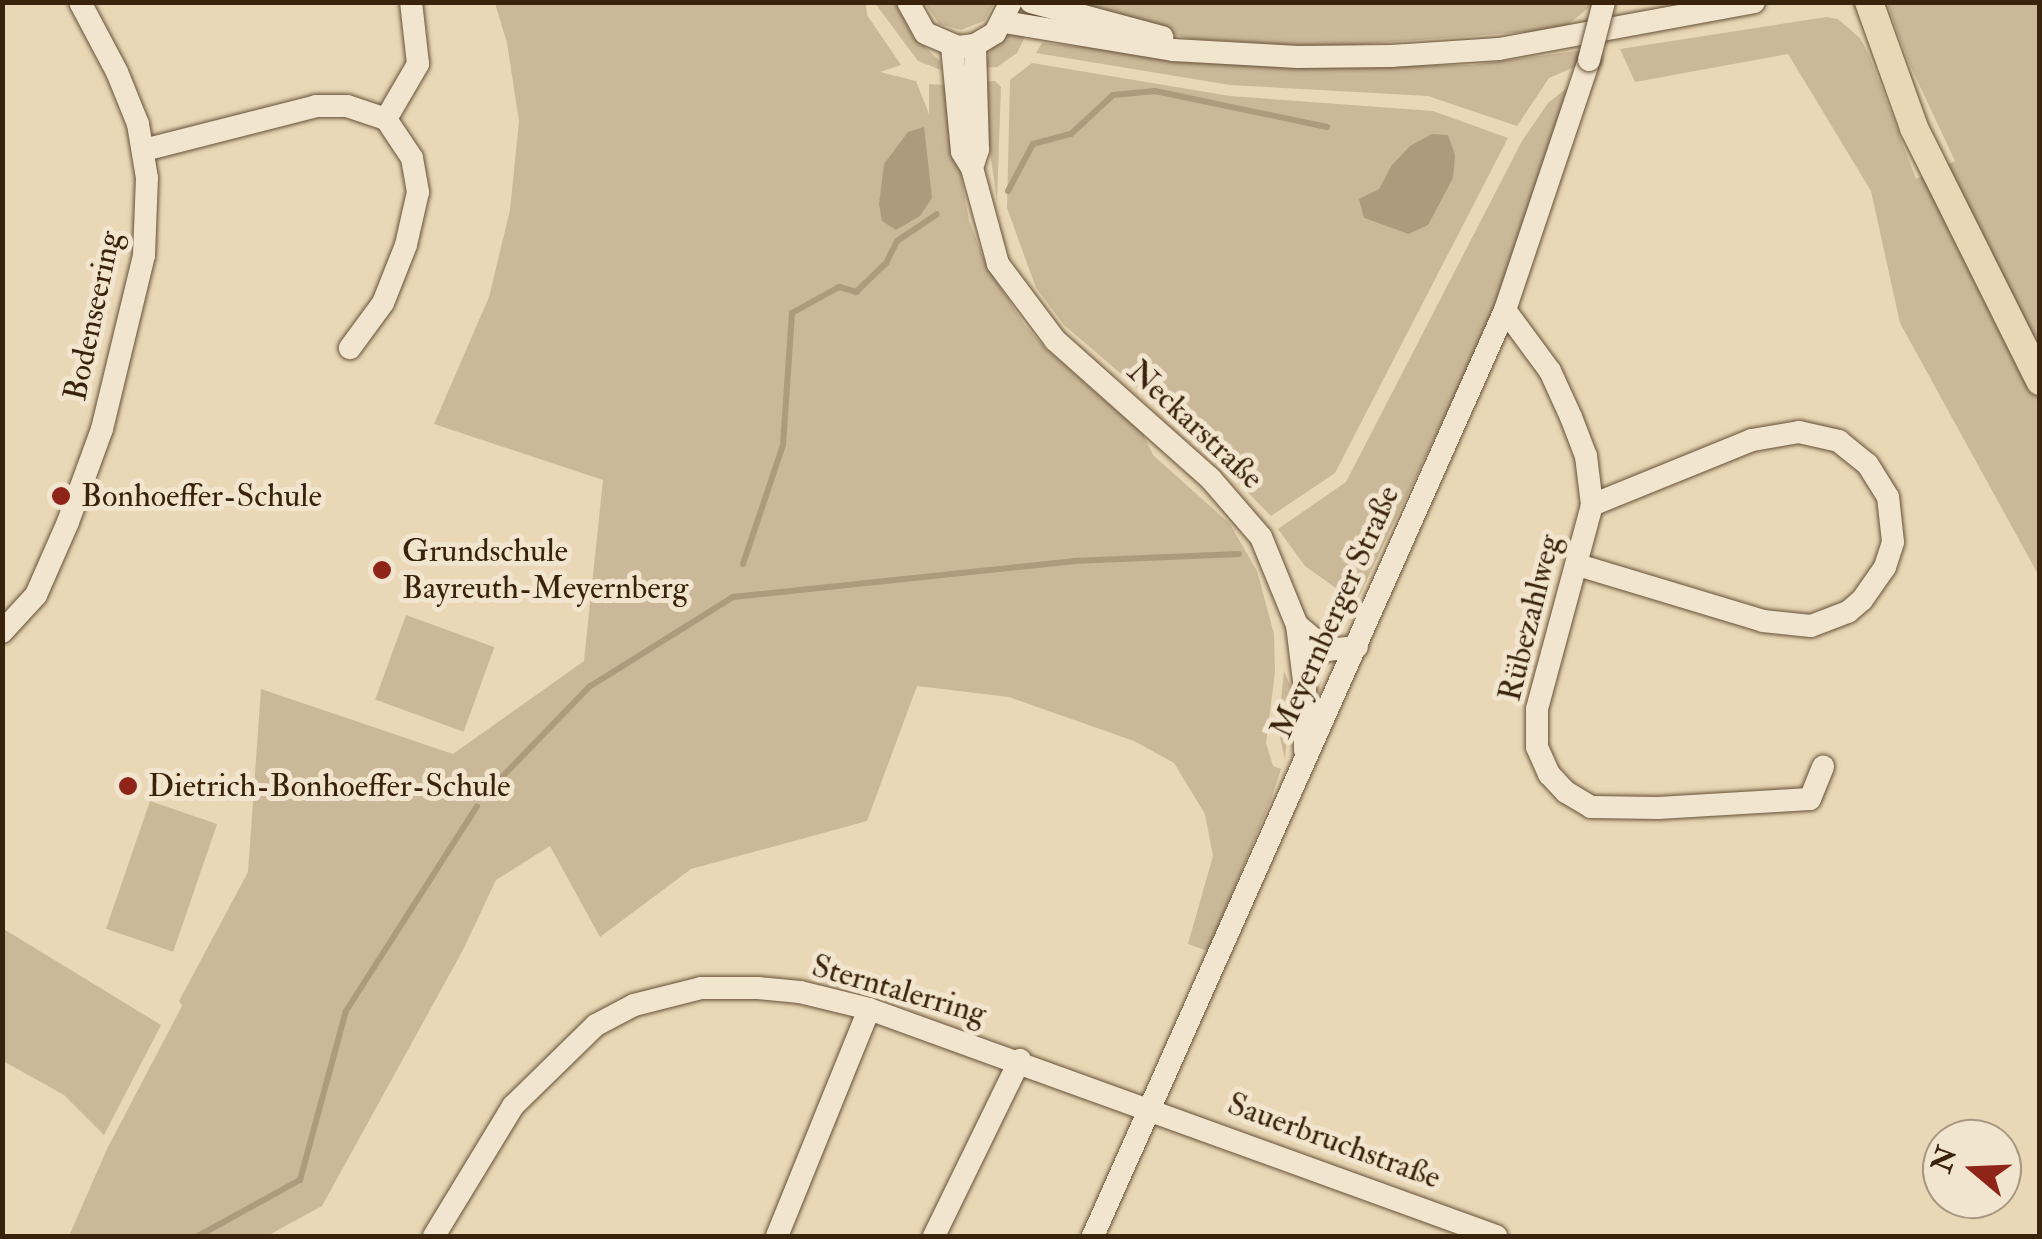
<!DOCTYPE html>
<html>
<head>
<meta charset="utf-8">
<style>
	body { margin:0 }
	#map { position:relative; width:2042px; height:1239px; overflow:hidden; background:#e9d7b5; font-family:"IM FELL Double Pica",serif }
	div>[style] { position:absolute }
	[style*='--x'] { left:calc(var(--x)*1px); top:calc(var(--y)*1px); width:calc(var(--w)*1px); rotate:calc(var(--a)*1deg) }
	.green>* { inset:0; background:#cbb898; transform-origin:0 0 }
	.water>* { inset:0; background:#ae9a7c }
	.stream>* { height:6px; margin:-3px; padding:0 3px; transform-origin:3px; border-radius:3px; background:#ae9a7c }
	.roads { filter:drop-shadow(0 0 2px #665037) drop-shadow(0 0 2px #665037) }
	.minor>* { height:22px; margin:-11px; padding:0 11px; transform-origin:11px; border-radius:11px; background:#f1e5cf }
	.major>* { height:28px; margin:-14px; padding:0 14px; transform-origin:14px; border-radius:14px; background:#e9d7b5 }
	.bridges { filter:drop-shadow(0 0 2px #665037) drop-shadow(0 0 2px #665037) }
	.minor-bridge>* { height:22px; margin:-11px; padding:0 11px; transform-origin:11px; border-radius:11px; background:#f1e5cf }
	.dots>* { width:28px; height:28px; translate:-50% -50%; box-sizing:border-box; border:5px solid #f1e5cf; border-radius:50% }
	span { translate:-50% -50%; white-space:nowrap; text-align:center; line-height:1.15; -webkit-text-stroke:10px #f1e5cf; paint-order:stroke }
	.street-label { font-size:32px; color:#3a230d }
	.poi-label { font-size:32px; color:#3a230d }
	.left { translate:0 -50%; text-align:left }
	.frame { position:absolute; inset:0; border:5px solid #3a230d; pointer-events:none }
	.north { position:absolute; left:1922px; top:1119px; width:100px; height:100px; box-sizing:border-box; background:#f1e5cf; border:2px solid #a89781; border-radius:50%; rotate:289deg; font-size:28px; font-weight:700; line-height:40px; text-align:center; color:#3a230d }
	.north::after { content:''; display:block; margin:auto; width:35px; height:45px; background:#8f2418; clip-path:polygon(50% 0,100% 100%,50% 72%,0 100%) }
</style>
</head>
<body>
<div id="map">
	<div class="green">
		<i style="clip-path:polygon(495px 3px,866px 3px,867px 15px,901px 65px,880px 72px,916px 81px,929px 114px,929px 84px,945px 85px,969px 220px,986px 265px,1024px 324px,1046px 349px,1143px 434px,1153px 455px,1230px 524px,1257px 571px,1274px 634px,1275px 672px,1266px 743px,1273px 766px,1281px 769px,1271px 800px,1208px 951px,1188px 944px,1213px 856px,1205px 814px,1174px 763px,1134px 741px,1009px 697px,917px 686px,867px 821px,691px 869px,600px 937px,550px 846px,496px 880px,463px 950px,322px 1206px,267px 1236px,69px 1236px,107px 1149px,182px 1006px,179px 1001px,248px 872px,261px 689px,453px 754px,584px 661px,603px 480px,434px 424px,489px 297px,510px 210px,519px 121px,507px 43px)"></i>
		<i style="clip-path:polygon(875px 3px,895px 3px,913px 36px,940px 61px,941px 70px,918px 61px)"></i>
		<i style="clip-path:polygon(925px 3px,925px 2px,994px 3px,984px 21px,961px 30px,939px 24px)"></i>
		<i style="clip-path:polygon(1058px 3px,1594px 3px,1563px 29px,1326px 47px,1191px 39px)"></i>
		<i style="clip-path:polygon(1887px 3px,2039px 3px,2039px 576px,1900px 323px,1871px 191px,1788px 54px,1635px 82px,1620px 49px,1826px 17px,1838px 19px,1860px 38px,1869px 55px,1916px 179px,1955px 161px,1909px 63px)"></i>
		<i style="clip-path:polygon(1013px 33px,1026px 35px,1017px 53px,997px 67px,982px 68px,994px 44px)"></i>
		<i style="clip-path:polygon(1042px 43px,1312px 67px,1472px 65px,1584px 50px,1581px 64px,1549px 78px,1517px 126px,1428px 96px,1230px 85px,1036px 53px)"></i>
		<i style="clip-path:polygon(evenodd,1032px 63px,1230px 96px,1433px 111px,1508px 138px,1335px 473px,1271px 516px,1187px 430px,1064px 325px,1036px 288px,1007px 208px,1010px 80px,1032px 63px,1391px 166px,1408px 234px,1364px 218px,1391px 166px)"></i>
		<i style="clip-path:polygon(995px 81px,1001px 87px,997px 201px,980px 82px)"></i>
		<i style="clip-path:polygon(1576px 81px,1496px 309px,1351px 613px,1343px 610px,1340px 591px,1305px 566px,1278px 529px,1346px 482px,1522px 141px,1548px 103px)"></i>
		<i style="left:406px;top:615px;width:94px;height:90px;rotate:20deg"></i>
		<i style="clip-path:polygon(1284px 671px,1291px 687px,1285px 759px,1278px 729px)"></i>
		<i style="left:150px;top:801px;width:71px;height:135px;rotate:19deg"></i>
		<i style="clip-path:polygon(2px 928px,161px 1025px,104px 1135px,64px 1095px,3px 1061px)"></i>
	</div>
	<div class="water">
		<i style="clip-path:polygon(924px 127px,932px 198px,920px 216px,896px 230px,882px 221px,879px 204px,884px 164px,908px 132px)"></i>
		<i style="clip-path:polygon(1432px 134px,1448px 135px,1455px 155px,1453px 178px,1428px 225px,1408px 234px,1364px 218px,1359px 199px,1379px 189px,1391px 166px,1410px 146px)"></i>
	</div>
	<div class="stream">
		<i style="--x:1008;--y:191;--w:53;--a:-62"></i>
		<i style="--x:1033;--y:144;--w:39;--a:-15"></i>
		<i style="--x:1071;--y:134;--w:57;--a:-42.9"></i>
		<i style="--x:1113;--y:95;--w:42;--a:-5.4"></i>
		<i style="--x:1155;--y:91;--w:176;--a:11.8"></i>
		<i style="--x:743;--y:564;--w:126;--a:-71.4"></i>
		<i style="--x:783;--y:445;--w:132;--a:-86.1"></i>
		<i style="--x:792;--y:313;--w:54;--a:-29"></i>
		<i style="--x:839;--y:287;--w:18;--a:16"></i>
		<i style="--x:856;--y:292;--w:42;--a:-44"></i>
		<i style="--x:886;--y:263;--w:25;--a:-63"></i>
		<i style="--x:897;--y:241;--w:48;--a:-34"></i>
		<i style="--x:503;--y:776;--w:124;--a:-46"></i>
		<i style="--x:589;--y:687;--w:170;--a:-32"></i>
		<i style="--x:733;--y:597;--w:342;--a:-6"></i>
		<i style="--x:1073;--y:561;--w:166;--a:-2.4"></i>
		<i style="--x:198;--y:1236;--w:116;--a:-28.8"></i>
		<i style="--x:300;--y:1180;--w:175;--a:-74.8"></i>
		<i style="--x:346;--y:1011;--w:243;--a:-57.4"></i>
	</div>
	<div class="roads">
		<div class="minor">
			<i style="--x:908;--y:2;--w:35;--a:61"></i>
			<i style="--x:925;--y:33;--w:36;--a:23"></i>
			<i style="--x:958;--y:47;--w:17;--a:-7"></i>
			<i style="--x:975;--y:45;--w:23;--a:-31"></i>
			<i style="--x:995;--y:33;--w:35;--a:-63"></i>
			<i style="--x:1031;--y:2;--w:136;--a:15"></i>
			<i style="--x:1004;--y:22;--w:171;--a:9.4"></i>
			<i style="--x:1173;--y:50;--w:125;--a:3.2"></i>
			<i style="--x:1298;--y:57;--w:93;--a:-0.6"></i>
			<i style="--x:1391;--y:56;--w:108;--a:-3.7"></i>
			<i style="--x:1499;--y:49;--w:259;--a:-10.4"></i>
			<i style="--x:952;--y:46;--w:106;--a:84.6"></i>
			<i style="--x:962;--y:152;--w:19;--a:58"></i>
			<i style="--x:972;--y:168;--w:99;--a:74.8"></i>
			<i style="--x:998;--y:264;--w:95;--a:53.1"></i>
			<i style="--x:1055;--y:340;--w:208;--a:41.7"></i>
			<i style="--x:1210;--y:478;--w:78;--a:49.2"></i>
			<i style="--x:1261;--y:537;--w:95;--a:67.8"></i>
			<i style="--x:1297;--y:625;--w:64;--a:82.9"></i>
			<i style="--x:1305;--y:689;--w:61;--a:90"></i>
			<i style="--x:386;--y:119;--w:64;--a:-59.8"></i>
			<i style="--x:418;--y:64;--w:62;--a:-96.4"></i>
			<i style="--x:144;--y:150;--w:178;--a:-14.3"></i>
			<i style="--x:316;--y:106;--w:31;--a:0"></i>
			<i style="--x:347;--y:106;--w:41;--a:18.4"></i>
			<i style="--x:386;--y:119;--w:47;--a:56.3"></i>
			<i style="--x:412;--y:158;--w:35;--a:80"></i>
			<i style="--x:418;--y:192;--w:54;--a:102.8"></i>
			<i style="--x:406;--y:245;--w:62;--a:111.6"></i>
			<i style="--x:383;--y:303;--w:56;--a:126.3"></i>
			<i style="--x:972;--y:168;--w:20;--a:-72"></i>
			<i style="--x:978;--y:149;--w:104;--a:-91.7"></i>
			<i style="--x:1505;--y:310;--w:76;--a:53.6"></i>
			<i style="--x:1550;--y:371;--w:51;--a:65.5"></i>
			<i style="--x:1571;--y:417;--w:42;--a:69"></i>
			<i style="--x:1586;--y:456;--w:49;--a:83"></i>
			<i style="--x:1592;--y:505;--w:211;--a:105.1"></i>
			<i style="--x:1537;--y:709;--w:38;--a:90"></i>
			<i style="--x:1537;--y:747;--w:30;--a:66"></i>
			<i style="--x:1549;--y:774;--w:25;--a:47"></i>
			<i style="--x:1566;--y:792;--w:29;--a:31"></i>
			<i style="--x:1591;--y:807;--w:67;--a:0.9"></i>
			<i style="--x:1658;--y:808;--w:152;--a:-3.4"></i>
			<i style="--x:1810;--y:799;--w:35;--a:-68"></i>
			<i style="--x:1578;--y:565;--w:193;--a:16.8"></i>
			<i style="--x:1763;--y:621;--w:48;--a:5.9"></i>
			<i style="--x:1811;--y:626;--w:40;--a:-21"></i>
			<i style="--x:1848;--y:612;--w:18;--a:-41"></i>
			<i style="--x:1862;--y:600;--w:40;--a:-55.1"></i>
			<i style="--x:1885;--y:567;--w:26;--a:-72"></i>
			<i style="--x:1893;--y:542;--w:45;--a:-96.3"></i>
			<i style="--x:1888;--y:497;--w:39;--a:-122"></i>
			<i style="--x:1867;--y:464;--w:36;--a:-141"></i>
			<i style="--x:1839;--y:441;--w:41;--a:-167.3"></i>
			<i style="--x:1799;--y:432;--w:48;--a:170.3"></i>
			<i style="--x:1752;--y:440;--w:173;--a:157.9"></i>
			<i style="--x:1297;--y:625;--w:39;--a:40"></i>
			<i style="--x:1327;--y:650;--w:30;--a:-6"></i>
			<i style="--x:2;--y:632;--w:50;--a:-47.4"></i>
			<i style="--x:36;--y:595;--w:80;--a:-66.3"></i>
			<i style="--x:68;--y:522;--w:99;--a:-69.9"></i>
			<i style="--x:102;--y:429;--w:179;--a:-76.4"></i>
			<i style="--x:144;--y:255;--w:77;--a:-87.8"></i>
			<i style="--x:147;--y:178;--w:55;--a:-99.5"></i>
			<i style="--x:138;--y:124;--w:56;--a:-112"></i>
			<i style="--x:117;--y:72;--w:79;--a:-117.9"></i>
			<i style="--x:434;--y:1236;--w:152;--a:-58.7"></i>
			<i style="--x:513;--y:1106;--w:116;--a:-44.3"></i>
			<i style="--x:596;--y:1025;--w:43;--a:-27.8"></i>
			<i style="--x:634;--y:1005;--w:69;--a:-14.2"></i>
			<i style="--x:701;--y:988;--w:57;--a:0"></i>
			<i style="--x:758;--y:988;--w:42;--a:5.4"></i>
			<i style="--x:800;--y:992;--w:71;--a:13.8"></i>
			<i style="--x:869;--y:1009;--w:667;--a:19.9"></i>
			<i style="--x:777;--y:1236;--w:245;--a:-67.9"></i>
			<i style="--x:934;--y:1236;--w:196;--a:-64"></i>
			<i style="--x:1093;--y:1236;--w:1014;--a:-66.01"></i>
			<i style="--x:1505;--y:310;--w:264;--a:-71.4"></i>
		</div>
		<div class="major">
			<i style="--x:1869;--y:2;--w:134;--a:70.3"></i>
			<i style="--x:1914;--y:128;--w:283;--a:63.5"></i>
		</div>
	</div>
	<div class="bridges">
		<div class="minor-bridge">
			<i style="--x:1589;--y:60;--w:60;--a:-75.5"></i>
		</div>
	</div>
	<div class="dots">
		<i style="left:61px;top:496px;background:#8f2418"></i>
		<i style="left:382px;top:570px;background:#8f2418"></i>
		<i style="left:128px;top:786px;background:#8f2418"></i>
	</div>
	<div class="street-label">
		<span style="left:93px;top:316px;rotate:-78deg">Bodenseering</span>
		<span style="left:1195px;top:425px;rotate:43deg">Neckarstraße</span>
		<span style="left:1335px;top:612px;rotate:-66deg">Meyernberger Straße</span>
		<span style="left:1530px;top:618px;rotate:-76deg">Rübezahlweg</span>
		<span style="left:899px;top:990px;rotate:16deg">Sterntalerring</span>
		<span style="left:1334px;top:1141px;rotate:20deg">Sauerbruchstraße</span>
	</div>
	<div class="poi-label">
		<span class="left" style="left:81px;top:496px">Bonhoeffer-Schule</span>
		<span class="left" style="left:402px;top:570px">Grundschule<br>Bayreuth-Meyernberg</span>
		<span class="left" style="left:148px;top:786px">Dietrich-Bonhoeffer-Schule</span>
	</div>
	<div class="frame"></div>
	<div class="north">N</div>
</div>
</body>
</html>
